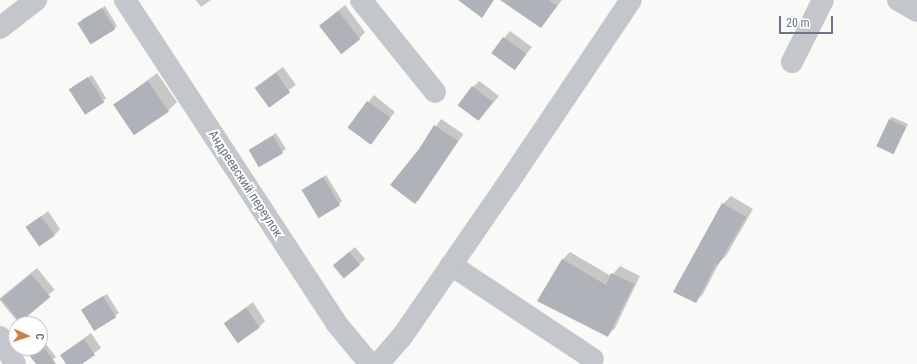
<!DOCTYPE html>
<html>
<head>
<meta charset="utf-8">
<style>
	body { margin:0 }
	#map { position:relative; width:917px; height:364px; overflow:hidden; background:#f9f9f8; font-family:"Roboto Condensed",sans-serif }
	div>[style] { position:absolute }
	[style*='--x'] { left:calc(var(--x)*1px); top:calc(var(--y)*1px); width:calc(var(--w)*1px); rotate:calc(var(--a)*1deg) }
	.shadow>* { inset:0; background:#0003; transform-origin:0 0 }
	.building>* { inset:0; background:#aeb2b9; transform-origin:0 0 }
	.minor>* { height:22px; margin:-11px; padding:0 11px; transform-origin:11px; border-radius:11px; background:#c3c6ca }
	span { translate:-50% -50%; white-space:nowrap; text-align:center; line-height:1.15; -webkit-text-stroke:4px #fff; paint-order:stroke }
	.street-label { font-size:13px; color:#6c7585 }
	.north { position:absolute; left:8px; top:316px; width:40px; height:40px; box-sizing:border-box; background:#fff; border:1px solid #c4c8ce; border-radius:50%; rotate:93deg; font-size:11px; font-weight:700; line-height:16px; text-align:center; color:#6c7585 }
	.north::after { content:''; display:block; margin:auto; width:14px; height:18px; background:#ce8043; clip-path:polygon(50% 0,100% 100%,50% 72%,0 100%) }
	.scale { position:absolute; left:779px; top:16px; width:54px; height:18px; box-sizing:border-box; border:2px solid #6c7585; border-top:0; padding-left:5px; font-size:12px; line-height:14px; white-space:nowrap; color:#6c7585; -webkit-text-stroke:3px #fff; paint-order:stroke }
</style>
</head>
<body>
<div id="map">
	<div class="shadow">
		<i style="clip-path:polygon(196px 0,211px 0,201px 7px)"></i>
		<i style="clip-path:polygon(524px 0,562px 0,541px 27px)"></i>
		<i style="clip-path:polygon(345px 5px,365px 32px,359px 39px,321px 25px)"></i>
		<i style="clip-path:polygon(105px 6px,117px 26px,114px 29px,81px 20px)"></i>
		<i style="clip-path:polygon(510px 31px,532px 47px,514px 69px,504px 38px)"></i>
		<i style="left:283px;top:67px;width:22px;height:35px;rotate:54deg"></i>
		<i style="clip-path:polygon(157px 73px,177px 102px,168px 111px,114px 105px)"></i>
		<i style="clip-path:polygon(92px 75px,106px 98px,103px 101px,72px 87px)"></i>
		<i style="clip-path:polygon(479px 81px,499px 96px,479px 120px,473px 87px)"></i>
		<i style="left:374px;top:95px;width:27px;height:41px;rotate:39deg"></i>
		<i style="clip-path:polygon(892px 117px,908px 124px,893px 153px,889px 120px)"></i>
		<i style="left:441px;top:119px;width:27px;height:81px;rotate:34deg"></i>
		<i style="left:276px;top:133px;width:19px;height:32px;rotate:58deg"></i>
		<i style="clip-path:polygon(326px 175px,342px 201px,339px 204px,303px 190px)"></i>
		<i style="clip-path:polygon(731px 196px,753px 209px,726px 256px,719px 263px,703px 294px,695px 302px,723px 204px)"></i>
		<i style="clip-path:polygon(48px 211px,60px 229px,54px 236px,27px 227px)"></i>
		<i style="clip-path:polygon(355px 247px,365px 259px,359px 265px,334px 265px)"></i>
		<i style="clip-path:polygon(570px 252px,611px 276px,620px 266px,640px 276px,615px 328px,608px 335px,562px 260px)"></i>
		<i style="left:37px;top:268px;width:28px;height:49px;rotate:51deg"></i>
		<i style="clip-path:polygon(107px 294px,119px 313px,94px 329px,85px 307px)"></i>
		<i style="clip-path:polygon(253px 302px,265px 321px,259px 327px,224px 323px)"></i>
		<i style="clip-path:polygon(91px 333px,101px 348px,80px 364px,67px 364px,61px 355px)"></i>
		<i style="clip-path:polygon(45px 343px,56px 357px,48px 364px,37px 364px,30px 355px)"></i>
	</div>
	<div class="building">
		<i style="clip-path:polygon(458px 0,494px 0,482px 18px)"></i>
		<i style="clip-path:polygon(500px 0,548px 0,557px 6px,541px 28px)"></i>
		<i style="left:102px;top:8px;width:25px;height:29px;rotate:58deg"></i>
		<i style="left:338px;top:11px;width:36px;height:24px;rotate:52deg"></i>
		<i style="left:503px;top:37px;width:29px;height:20px;rotate:36deg"></i>
		<i style="left:276px;top:73px;width:24px;height:26px;rotate:54deg"></i>
		<i style="left:88px;top:77px;width:30px;height:23px;rotate:57deg"></i>
		<i style="left:148px;top:81px;width:37px;height:42px;rotate:56deg"></i>
		<i style="left:472px;top:86px;width:26px;height:24px;rotate:37deg"></i>
		<i style="left:367px;top:101px;width:29px;height:33px;rotate:36deg"></i>
		<i style="left:889px;top:119px;width:19px;height:30px;rotate:25deg"></i>
		<i style="clip-path:polygon(434px 125px,458px 141px,415px 204px,390px 185px,419px 149px)"></i>
		<i style="left:273px;top:136px;width:20px;height:28px;rotate:60deg"></i>
		<i style="left:323px;top:177px;width:33px;height:25px;rotate:59deg"></i>
		<i style="clip-path:polygon(722px 203px,746px 217px,718px 265px,716px 264px,696px 303px,673px 292px)"></i>
		<i style="left:41px;top:216px;width:24px;height:19px;rotate:55deg"></i>
		<i style="left:349px;top:252px;width:17px;height:21px;rotate:50deg"></i>
		<i style="clip-path:polygon(562px 259px,606px 285px,611px 273px,634px 284px,608px 337px,537px 301px)"></i>
		<i style="left:31px;top:274px;width:30px;height:39px;rotate:50deg"></i>
		<i style="left:103px;top:296px;width:25px;height:26px;rotate:58deg"></i>
		<i style="left:246px;top:308px;width:24px;height:27px;rotate:55deg"></i>
		<i style="clip-path:polygon(84px 339px,95px 355px,82px 364px,66px 364px,60px 355px)"></i>
		<i style="clip-path:polygon(42px 345px,56px 364px,36px 364px,29px 355px)"></i>
	</div>
	<div class="minor">
		<i style="--x:125;--y:0;--w:386;--a:56.8"></i>
		<i style="--x:336;--y:323;--w:53;--a:50.3"></i>
		<i style="--x:361;--y:0;--w:118;--a:51.2"></i>
		<i style="--x:898;--y:0;--w:22;--a:30"></i>
		<i style="--x:0;--y:28;--w:46;--a:-37.9"></i>
		<i style="--x:792;--y:62;--w:69;--a:-63.4"></i>
		<i style="--x:451;--y:265;--w:170;--a:33.5"></i>
		<i style="--x:0;--y:337;--w:31;--a:61"></i>
		<i style="--x:378;--y:364;--w:35;--a:-49"></i>
		<i style="--x:401;--y:338;--w:188;--a:-55.4"></i>
		<i style="--x:508;--y:183;--w:220;--a:-56.1"></i>
	</div>
	<div class="street-label">
		<span style="left:245px;top:184px;rotate:57deg">Андреевский переулок</span>
	</div>
	<div class="north">С</div>
	<div class="scale">20 m</div>
</div>
</body>
</html>
